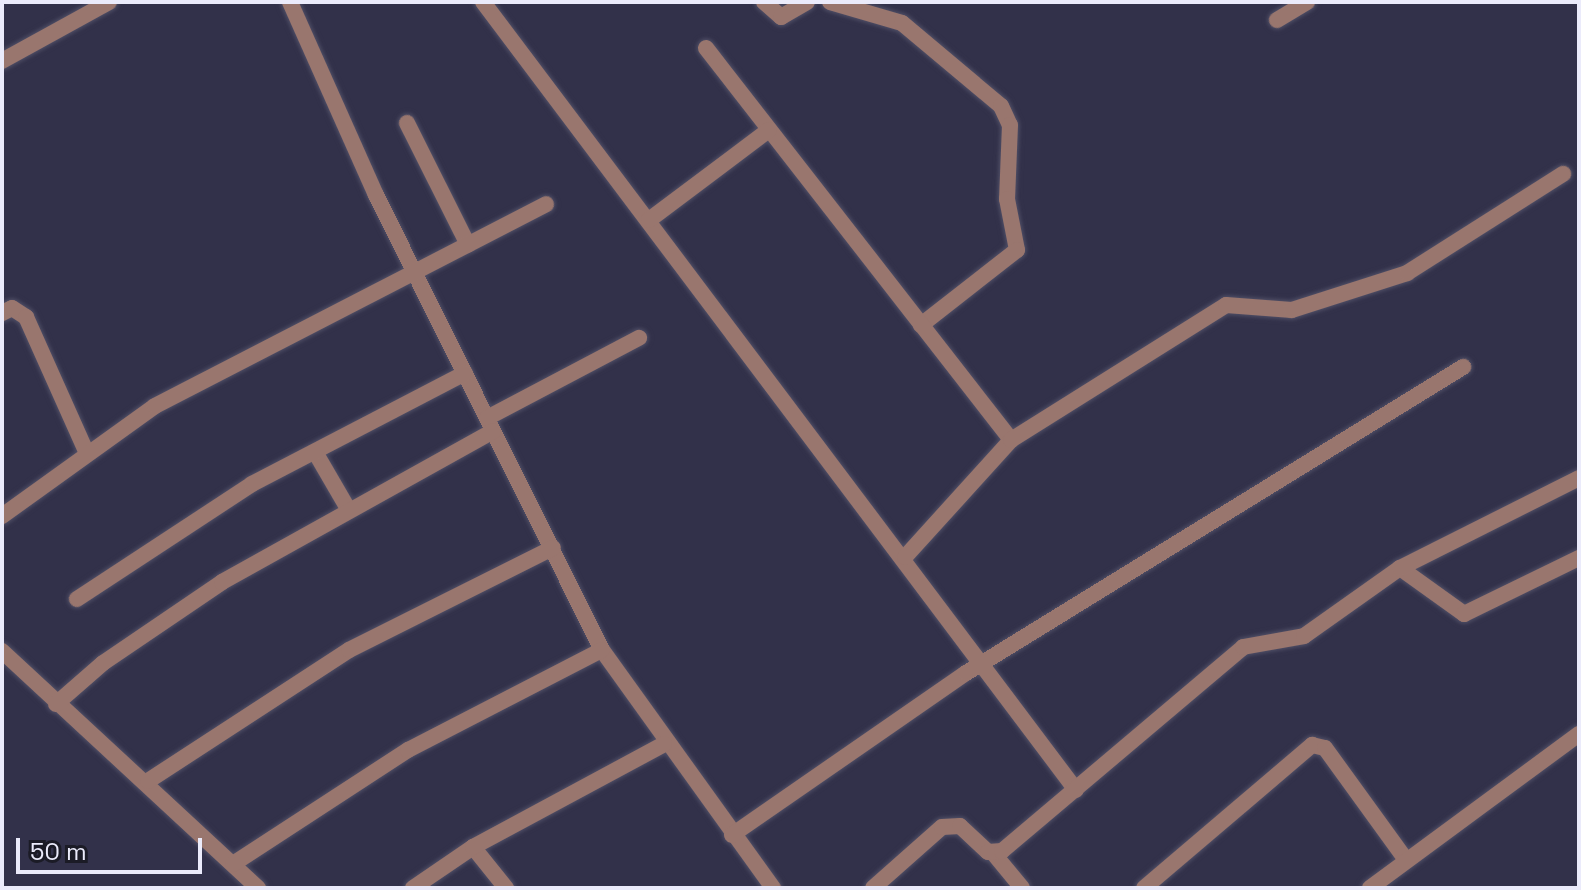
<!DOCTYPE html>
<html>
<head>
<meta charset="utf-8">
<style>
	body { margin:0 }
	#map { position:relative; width:1581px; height:890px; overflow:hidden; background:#32314a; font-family:"Space Grotesk",sans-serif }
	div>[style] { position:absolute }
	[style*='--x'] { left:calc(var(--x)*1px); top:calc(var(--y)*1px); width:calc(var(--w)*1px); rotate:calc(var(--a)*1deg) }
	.roads { filter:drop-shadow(0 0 2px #504f66) drop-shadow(0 0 2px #504f66) }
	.minor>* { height:16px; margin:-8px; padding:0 8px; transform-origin:8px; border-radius:8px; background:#99766e }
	span { translate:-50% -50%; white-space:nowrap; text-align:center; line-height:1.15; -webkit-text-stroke:8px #1b1b26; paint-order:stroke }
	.frame { position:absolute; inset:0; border:4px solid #ebebfb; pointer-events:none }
	.scale { position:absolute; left:16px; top:838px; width:186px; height:36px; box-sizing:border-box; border:4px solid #ebebfb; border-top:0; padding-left:10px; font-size:24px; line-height:28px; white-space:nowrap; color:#ebebfb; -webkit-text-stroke:6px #1b1b26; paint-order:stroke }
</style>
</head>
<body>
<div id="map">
	<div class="roads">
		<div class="minor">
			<i style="--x:290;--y:2;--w:211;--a:66"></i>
			<i style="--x:376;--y:195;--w:508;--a:63.59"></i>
			<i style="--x:602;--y:650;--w:293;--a:54.3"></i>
			<i style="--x:483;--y:2;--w:986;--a:53.04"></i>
			<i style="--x:764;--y:2;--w:23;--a:41"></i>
			<i style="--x:781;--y:17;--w:30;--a:-30"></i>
			<i style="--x:830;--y:2;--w:75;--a:16.3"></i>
			<i style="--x:902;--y:23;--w:129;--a:40"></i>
			<i style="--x:1001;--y:106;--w:21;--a:65"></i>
			<i style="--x:1010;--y:125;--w:74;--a:92.3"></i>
			<i style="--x:1007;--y:199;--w:52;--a:78.9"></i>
			<i style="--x:1017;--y:250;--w:122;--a:142"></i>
			<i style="--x:1277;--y:20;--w:35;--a:-31"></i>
			<i style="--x:706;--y:48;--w:497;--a:52.1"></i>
			<i style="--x:2;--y:61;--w:122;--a:-28.9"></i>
			<i style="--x:407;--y:123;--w:136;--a:63.4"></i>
			<i style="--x:649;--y:220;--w:150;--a:-36.9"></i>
			<i style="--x:2;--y:313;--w:11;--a:-27"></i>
			<i style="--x:12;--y:308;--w:17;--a:33"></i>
			<i style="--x:26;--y:317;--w:147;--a:65.9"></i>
			<i style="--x:487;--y:418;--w:172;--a:-27.8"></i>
			<i style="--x:315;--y:452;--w:64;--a:59.8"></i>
			<i style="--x:2;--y:516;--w:188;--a:-35.7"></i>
			<i style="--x:155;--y:406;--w:440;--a:-27.3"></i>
			<i style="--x:905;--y:557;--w:158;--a:-47.8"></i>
			<i style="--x:1011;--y:440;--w:254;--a:-32.1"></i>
			<i style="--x:1226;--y:305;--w:66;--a:4.3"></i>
			<i style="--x:1292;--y:310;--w:121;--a:-17.8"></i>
			<i style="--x:1407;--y:273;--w:185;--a:-32.4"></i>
			<i style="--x:1400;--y:568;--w:79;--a:35.7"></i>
			<i style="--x:1464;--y:614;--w:128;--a:-26"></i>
			<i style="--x:77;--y:599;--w:209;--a:-33.3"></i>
			<i style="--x:252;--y:484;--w:240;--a:-27.5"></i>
			<i style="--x:2;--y:651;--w:349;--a:42.8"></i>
			<i style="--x:56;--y:704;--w:62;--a:-41.1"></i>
			<i style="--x:103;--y:663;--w:144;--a:-34.2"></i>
			<i style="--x:222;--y:582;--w:310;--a:-29.1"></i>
			<i style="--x:148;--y:781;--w:240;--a:-33.1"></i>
			<i style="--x:349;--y:650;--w:228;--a:-26.6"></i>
			<i style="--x:732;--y:835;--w:285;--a:-34.7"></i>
			<i style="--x:966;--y:673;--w:584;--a:-31.62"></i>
			<i style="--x:473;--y:847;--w:53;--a:51.2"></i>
			<i style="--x:994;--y:854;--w:44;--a:50.5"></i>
			<i style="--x:233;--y:864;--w:209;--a:-33.1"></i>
			<i style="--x:408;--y:750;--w:218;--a:-27.3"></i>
			<i style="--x:413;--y:888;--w:73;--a:-34.3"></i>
			<i style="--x:473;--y:847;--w:217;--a:-28.3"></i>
			<i style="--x:873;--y:888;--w:92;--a:-41.5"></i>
			<i style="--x:942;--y:827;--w:18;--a:-3"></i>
			<i style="--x:960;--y:826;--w:38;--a:43"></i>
			<i style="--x:988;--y:852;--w:14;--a:-4"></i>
			<i style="--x:1002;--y:851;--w:316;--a:-40.2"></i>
			<i style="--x:1243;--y:647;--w:62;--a:-10.2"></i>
			<i style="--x:1304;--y:636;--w:118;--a:-35.3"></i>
			<i style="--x:1400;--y:568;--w:200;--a:-26.7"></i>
			<i style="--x:1144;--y:888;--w:221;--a:-40.4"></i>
			<i style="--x:1312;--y:745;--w:13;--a:13"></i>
			<i style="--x:1325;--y:748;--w:138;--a:54.1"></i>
			<i style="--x:1370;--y:888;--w:260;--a:-36.4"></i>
		</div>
	</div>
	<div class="frame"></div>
	<div class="scale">50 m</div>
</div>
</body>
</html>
